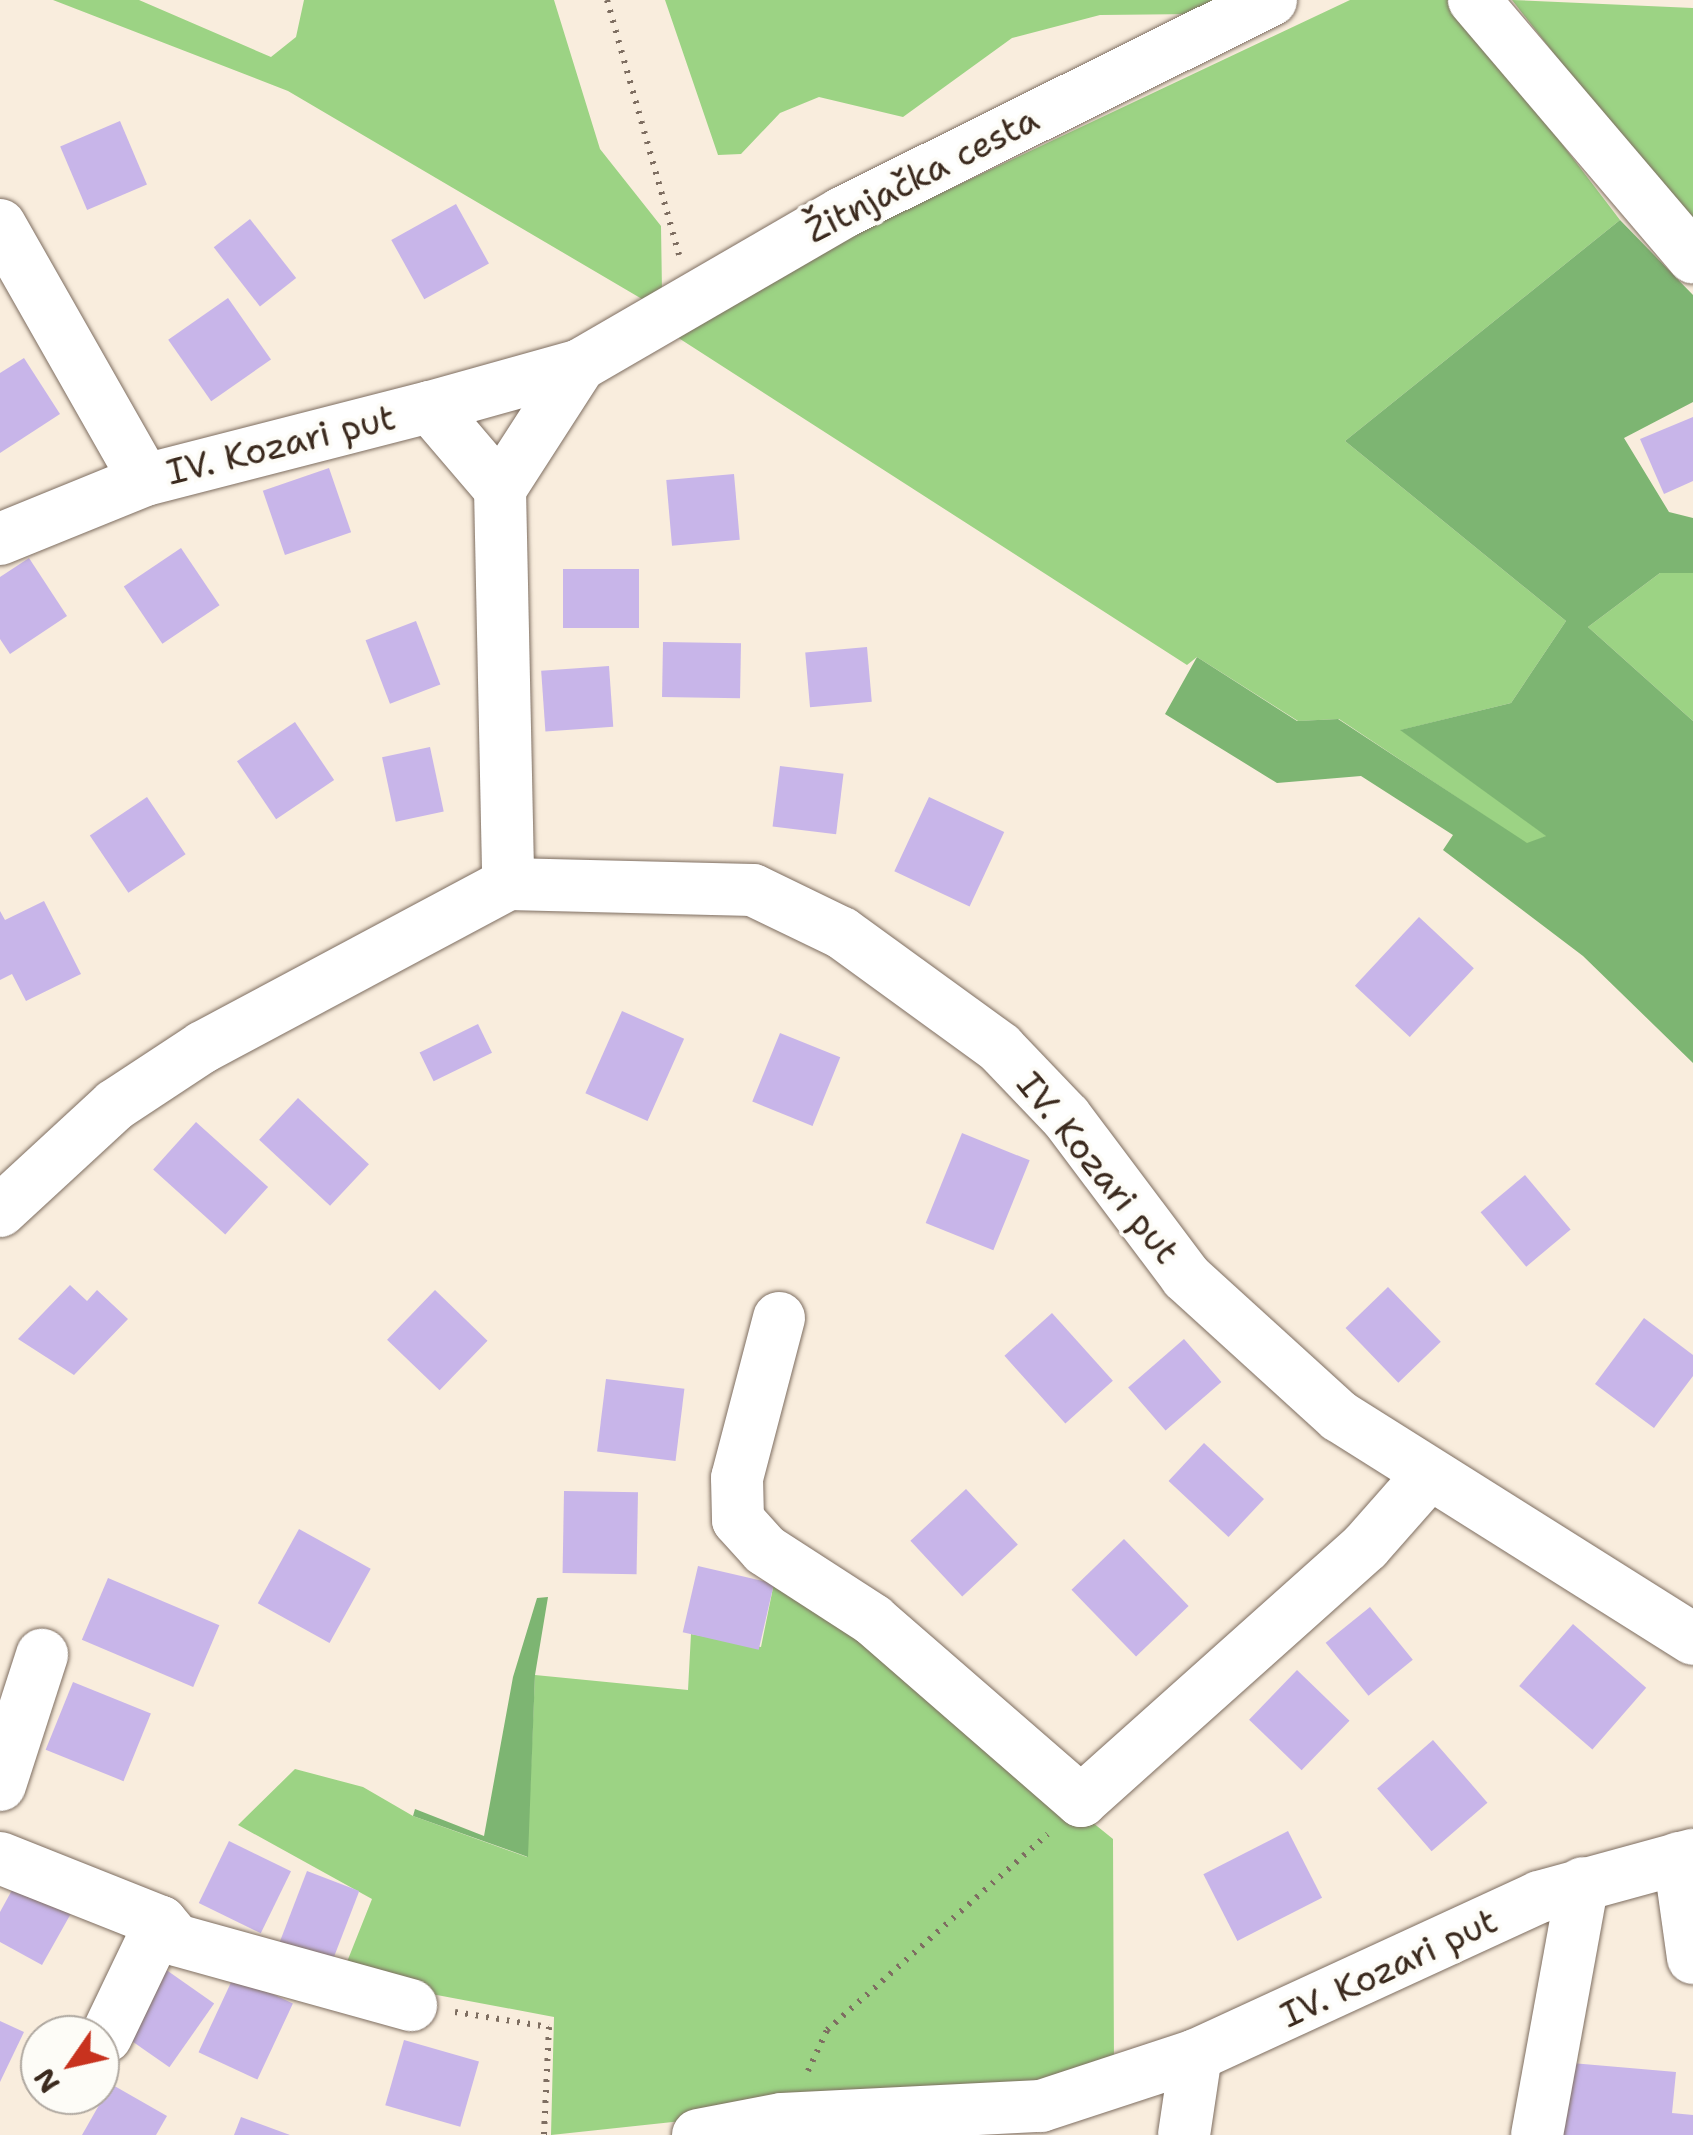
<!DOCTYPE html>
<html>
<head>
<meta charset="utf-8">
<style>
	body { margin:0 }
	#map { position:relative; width:1693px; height:2135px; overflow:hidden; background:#f9eddd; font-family:"Shantell Sans",sans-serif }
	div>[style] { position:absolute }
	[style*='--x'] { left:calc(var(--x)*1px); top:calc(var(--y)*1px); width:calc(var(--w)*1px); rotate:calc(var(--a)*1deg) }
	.green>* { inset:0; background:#9cd384 }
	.forest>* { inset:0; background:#7db572 }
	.building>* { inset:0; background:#c8b5e9; transform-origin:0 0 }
	.path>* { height:6px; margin-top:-3px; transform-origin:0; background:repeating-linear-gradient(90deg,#7e6e61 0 2.5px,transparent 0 10.5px) }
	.roads { filter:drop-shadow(0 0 2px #7e6e61) drop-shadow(0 0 2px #7e6e61) }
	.minor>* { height:52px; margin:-26px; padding:0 26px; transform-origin:26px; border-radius:26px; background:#fff }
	span { translate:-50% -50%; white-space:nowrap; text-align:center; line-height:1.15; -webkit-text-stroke:8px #fdfcf7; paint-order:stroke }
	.street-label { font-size:35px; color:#3b2a1e }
	.north { position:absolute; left:20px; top:2015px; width:100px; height:100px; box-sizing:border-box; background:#fdfcf7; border:2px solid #afa8a0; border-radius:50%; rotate:236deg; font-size:28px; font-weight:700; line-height:40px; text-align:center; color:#3b2a1e }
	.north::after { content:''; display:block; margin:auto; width:35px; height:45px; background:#c8321e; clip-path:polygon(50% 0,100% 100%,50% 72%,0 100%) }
</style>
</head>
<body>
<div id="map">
	<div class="green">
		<i style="clip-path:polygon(53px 0,139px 0,271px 57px,296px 37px,304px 0,554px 0,600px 149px,661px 226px,662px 291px,642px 299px,288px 91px)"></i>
		<i style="clip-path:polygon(665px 0,1242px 0,1195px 14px,1100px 15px,1012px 38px,903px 117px,819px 97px,780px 113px,741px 154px,718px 155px)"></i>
		<i style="clip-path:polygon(1350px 0,1452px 0,1620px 220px,1345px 441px,1566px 621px,1511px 703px,1401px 730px,1547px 836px,1527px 844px,1339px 719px,1298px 721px,1197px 657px,1187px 665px,677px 337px,787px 266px)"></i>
		<i style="clip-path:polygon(1512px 0,1693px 8px,1693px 224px,1662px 192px)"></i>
		<i style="clip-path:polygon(1660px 573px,1693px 573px,1693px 721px,1588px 627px)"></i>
		<i style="clip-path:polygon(774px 1583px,836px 1615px,1113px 1839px,1114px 2065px,1057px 2081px,551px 2135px,554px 2017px,341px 1977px,372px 1899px,238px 1825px,295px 1769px,363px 1787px,413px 1816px,527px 1857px,535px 1675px,688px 1690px,691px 1634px,761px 1647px)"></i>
	</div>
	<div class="forest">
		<i style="clip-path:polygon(1620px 220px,1693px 295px,1693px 402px,1624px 438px,1669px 512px,1693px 518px,1693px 573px,1660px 573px,1588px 627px,1693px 721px,1693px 1063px,1583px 956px,1443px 850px,1453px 835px,1361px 776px,1277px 783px,1165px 714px,1197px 657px,1297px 721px,1338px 719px,1527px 843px,1546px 836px,1400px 730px,1511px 703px,1566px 621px,1345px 441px)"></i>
		<i style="clip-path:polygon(548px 1597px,535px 1675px,528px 1857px,413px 1816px,415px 1809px,484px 1836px,513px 1677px,537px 1598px)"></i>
	</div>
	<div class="building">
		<i style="left:120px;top:121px;width:69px;height:65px;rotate:67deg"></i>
		<i style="left:456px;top:204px;width:68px;height:74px;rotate:61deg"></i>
		<i style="left:250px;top:219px;width:75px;height:46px;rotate:52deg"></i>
		<i style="left:228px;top:298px;width:75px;height:73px;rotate:55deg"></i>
		<i style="clip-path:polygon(24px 358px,60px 414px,0 453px,0 373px)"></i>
		<i style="clip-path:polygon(1693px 417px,1693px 481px,1664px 494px,1640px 439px)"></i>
		<i style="left:329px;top:468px;width:68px;height:70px;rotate:71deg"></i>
		<i style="left:734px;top:474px;width:66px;height:68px;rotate:85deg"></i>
		<i style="left:181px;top:548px;width:69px;height:69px;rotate:56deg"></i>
		<i style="clip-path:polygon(29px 558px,67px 616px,10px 654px,0 639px,0 577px)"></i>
		<i style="left:563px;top:569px;width:76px;height:59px"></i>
		<i style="left:416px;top:621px;width:68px;height:54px;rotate:69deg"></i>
		<i style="left:663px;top:642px;width:78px;height:55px;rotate:1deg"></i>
		<i style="left:867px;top:647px;width:55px;height:62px;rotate:85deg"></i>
		<i style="left:609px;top:666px;width:61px;height:68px;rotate:86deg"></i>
		<i style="left:295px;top:722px;width:70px;height:70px;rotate:56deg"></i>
		<i style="left:430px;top:747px;width:66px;height:49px;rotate:78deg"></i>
		<i style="left:780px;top:766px;width:64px;height:61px;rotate:7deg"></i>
		<i style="left:147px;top:797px;width:69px;height:69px;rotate:56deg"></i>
		<i style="left:929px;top:797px;width:83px;height:82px;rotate:25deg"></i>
		<i style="clip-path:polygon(44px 901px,81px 974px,26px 1001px,12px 974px,0 980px,0 911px,5px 920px)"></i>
		<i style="left:1419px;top:917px;width:75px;height:94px;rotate:43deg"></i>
		<i style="left:622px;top:1011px;width:68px;height:90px;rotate:24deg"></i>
		<i style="left:478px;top:1024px;width:32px;height:65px;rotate:64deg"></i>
		<i style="left:780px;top:1033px;width:65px;height:74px;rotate:22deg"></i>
		<i style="left:298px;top:1098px;width:97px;height:57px;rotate:43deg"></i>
		<i style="left:196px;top:1122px;width:97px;height:64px;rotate:42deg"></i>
		<i style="left:962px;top:1133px;width:73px;height:97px;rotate:22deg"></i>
		<i style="left:1525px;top:1175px;width:71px;height:58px;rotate:50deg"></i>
		<i style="clip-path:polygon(70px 1285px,87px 1301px,97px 1290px,128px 1319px,74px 1375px,18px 1339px)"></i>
		<i style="left:1388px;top:1287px;width:76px;height:59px;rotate:46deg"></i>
		<i style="left:435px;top:1290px;width:73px;height:69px;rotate:44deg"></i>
		<i style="left:1052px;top:1313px;width:91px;height:64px;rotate:48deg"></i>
		<i style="clip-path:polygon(1644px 1318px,1693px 1355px,1693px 1376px,1654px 1428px,1595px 1384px)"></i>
		<i style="left:1184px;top:1339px;width:57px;height:74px;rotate:49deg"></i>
		<i style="left:606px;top:1379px;width:79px;height:73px;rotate:7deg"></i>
		<i style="left:1204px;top:1443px;width:82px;height:52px;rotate:43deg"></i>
		<i style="left:966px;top:1489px;width:76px;height:76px;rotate:47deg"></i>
		<i style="left:564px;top:1491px;width:74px;height:82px;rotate:1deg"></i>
		<i style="left:299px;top:1529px;width:82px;height:85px;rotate:29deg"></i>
		<i style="left:1124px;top:1539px;width:93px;height:73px;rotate:46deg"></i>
		<i style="left:698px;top:1566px;width:78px;height:68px;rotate:13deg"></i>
		<i style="left:108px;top:1578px;width:121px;height:67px;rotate:23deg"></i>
		<i style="left:1370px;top:1607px;width:68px;height:57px;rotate:51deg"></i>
		<i style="left:1573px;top:1624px;width:97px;height:82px;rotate:41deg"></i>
		<i style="left:1297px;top:1670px;width:73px;height:69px;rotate:44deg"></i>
		<i style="left:73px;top:1682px;width:84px;height:73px;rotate:22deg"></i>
		<i style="left:1433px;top:1740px;width:83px;height:74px;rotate:49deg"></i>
		<i style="left:1288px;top:1831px;width:75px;height:95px;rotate:63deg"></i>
		<i style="left:229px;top:1841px;width:69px;height:69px;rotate:26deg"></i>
		<i style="clip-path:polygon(23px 1870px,78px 1901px,42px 1965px,0 1942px,0 1912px)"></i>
		<i style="left:307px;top:1871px;width:56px;height:86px;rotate:21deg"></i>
		<i style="left:165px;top:1969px;width:60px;height:78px;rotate:35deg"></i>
		<i style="left:234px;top:1976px;width:65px;height:84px;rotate:25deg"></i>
		<i style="clip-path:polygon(0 2021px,24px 2032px,0 2082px)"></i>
		<i style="left:404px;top:2040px;width:78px;height:68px;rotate:16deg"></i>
		<i style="clip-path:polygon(1560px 2062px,1676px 2072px,1672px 2113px,1693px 2115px,1693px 2135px,1553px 2135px)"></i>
		<i style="clip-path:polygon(111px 2084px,167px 2116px,156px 2135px,82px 2135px)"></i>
		<i style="clip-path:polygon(241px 2117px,290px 2135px,234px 2135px)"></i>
	</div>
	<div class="path">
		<i style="--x:607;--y:0;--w:265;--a:74.2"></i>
		<i style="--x:455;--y:2012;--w:95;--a:9.1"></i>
		<i style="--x:549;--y:2027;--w:108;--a:92.7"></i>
		<i style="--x:808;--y:2071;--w:45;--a:-65.1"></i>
		<i style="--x:827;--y:2030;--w:295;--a:-41.6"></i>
	</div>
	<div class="roads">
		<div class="minor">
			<i style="--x:1474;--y:0;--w:338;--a:49.6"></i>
			<i style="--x:0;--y:225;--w:293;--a:60.4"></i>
			<i style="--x:580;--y:365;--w:303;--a:-30.1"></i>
			<i style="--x:842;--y:213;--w:479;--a:-26.4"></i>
			<i style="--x:430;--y:407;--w:156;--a:-15.6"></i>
			<i style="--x:580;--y:365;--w:148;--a:122.8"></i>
			<i style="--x:0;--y:539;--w:157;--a:-22.1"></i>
			<i style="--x:145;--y:480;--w:294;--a:-14.4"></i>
			<i style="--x:430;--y:407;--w:108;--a:49.5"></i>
			<i style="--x:500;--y:489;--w:395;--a:88.8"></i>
			<i style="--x:0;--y:1211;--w:156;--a:-42.7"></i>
			<i style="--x:115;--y:1105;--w:105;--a:-33.4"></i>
			<i style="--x:203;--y:1047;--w:346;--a:-28.1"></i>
			<i style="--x:508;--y:884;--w:245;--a:1.4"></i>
			<i style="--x:753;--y:890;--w:99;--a:25.8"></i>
			<i style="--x:842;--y:933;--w:195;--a:36"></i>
			<i style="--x:1000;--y:1048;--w:95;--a:46.3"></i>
			<i style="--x:1066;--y:1117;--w:200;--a:53.1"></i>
			<i style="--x:1186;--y:1277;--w:207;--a:42.3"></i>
			<i style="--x:1339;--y:1416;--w:418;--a:32.2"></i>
			<i style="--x:779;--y:1318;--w:165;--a:104.7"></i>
			<i style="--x:737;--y:1478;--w:42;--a:88.6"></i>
			<i style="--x:738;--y:1520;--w:40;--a:48"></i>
			<i style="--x:765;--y:1550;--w:129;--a:32.9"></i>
			<i style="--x:873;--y:1620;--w:276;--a:41"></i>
			<i style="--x:1081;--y:1801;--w:382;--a:-41.8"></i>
			<i style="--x:1366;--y:1546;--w:91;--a:-48.6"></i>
			<i style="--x:0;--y:1785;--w:137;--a:-72.1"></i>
			<i style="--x:0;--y:1858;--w:173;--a:21.7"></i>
			<i style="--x:161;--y:1922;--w:127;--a:115.6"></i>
			<i style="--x:1679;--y:1858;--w:101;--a:82"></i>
			<i style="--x:161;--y:1922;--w:23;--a:50"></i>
			<i style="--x:176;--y:1940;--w:244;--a:15.5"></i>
			<i style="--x:698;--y:2135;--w:86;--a:-10.8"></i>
			<i style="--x:782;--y:2119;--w:259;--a:-2.9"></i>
			<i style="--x:1041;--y:2106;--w:163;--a:-18.2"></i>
			<i style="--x:1196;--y:2055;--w:378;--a:-24.7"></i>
			<i style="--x:1539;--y:1897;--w:160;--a:-15.3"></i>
			<i style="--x:1184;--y:2135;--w:81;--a:-81.5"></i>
			<i style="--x:1537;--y:2135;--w:256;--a:-79.7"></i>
		</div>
	</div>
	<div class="street-label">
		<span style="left:922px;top:175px;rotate:-27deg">Žitnjačka cesta</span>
		<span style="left:281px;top:445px;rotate:-14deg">IV. Kozari put</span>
		<span style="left:1098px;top:1168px;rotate:51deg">IV. Kozari put</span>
		<span style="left:1389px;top:1968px;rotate:-25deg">IV. Kozari put</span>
	</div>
	<div class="north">N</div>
</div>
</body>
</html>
